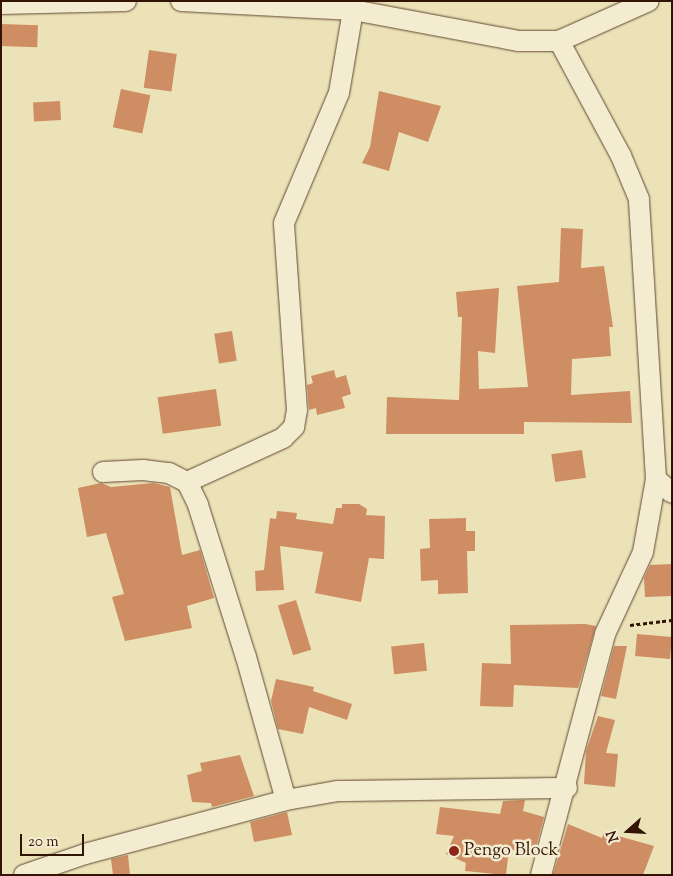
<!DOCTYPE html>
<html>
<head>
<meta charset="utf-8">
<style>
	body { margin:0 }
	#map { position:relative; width:673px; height:876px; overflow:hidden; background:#ece2b8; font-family:"Sorts Mill Goudy",serif }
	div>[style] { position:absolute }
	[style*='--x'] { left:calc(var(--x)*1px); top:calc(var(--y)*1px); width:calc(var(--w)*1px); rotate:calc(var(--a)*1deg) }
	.building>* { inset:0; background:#ce8d62; transform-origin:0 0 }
	.path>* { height:3px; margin-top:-1.5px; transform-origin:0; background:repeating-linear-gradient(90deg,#311403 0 4px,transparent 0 6.5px) }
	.roads { filter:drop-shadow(0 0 1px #604830) drop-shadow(0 0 1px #604830) }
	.minor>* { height:20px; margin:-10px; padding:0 10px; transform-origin:10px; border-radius:10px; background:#f3ecd1 }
	.dots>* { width:14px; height:14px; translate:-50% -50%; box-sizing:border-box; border:2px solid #f3ecd1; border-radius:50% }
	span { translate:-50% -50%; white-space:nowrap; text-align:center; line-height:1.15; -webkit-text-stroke:5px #f3ecd1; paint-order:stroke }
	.poi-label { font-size:18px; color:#311403 }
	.left { translate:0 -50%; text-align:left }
	.frame { position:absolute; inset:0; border:2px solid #311403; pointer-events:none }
	.north { position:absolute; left:603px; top:806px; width:50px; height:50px; -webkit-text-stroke:4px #f3ecd1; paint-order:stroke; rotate:251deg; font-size:14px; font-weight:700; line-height:20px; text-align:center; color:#311403 }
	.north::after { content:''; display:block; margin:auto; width:18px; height:22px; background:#311403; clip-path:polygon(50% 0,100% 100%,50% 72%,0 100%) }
	.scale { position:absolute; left:20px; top:834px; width:64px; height:22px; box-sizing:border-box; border:2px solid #311403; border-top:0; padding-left:6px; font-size:15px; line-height:18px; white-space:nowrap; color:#311403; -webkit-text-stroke:4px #f3ecd1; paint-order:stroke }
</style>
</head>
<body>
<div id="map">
	<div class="building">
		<i style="left:1px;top:24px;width:37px;height:22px;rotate:2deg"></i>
		<i style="left:149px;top:50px;width:28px;height:38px;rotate:8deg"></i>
		<i style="left:121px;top:89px;width:30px;height:39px;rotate:12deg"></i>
		<i style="clip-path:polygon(379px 91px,441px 106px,428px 142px,399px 132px,389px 171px,362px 163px,370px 147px)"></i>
		<i style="left:60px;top:101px;width:19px;height:27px;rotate:87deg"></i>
		<i style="clip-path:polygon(561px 228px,583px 229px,581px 268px,604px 266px,613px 327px,609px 327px,611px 356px,572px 359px,571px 395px,630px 391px,632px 423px,524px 422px,524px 434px,386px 434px,387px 397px,459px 400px,462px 317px,458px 317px,456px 292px,499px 288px,495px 353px,478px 351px,479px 389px,528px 387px,517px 286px,559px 282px)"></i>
		<i style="left:232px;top:331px;width:30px;height:18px;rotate:81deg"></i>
		<i style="clip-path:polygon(334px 370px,336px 378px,346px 375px,351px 394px,342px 397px,345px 408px,317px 415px,316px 408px,309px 410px,307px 385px,313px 383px,311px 376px)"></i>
		<i style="left:216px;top:389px;width:37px;height:59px;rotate:82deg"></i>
		<i style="left:582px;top:450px;width:28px;height:31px;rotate:82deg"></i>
		<i style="clip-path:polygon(101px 483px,111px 487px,153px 483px,170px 487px,182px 555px,200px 550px,214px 598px,187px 606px,192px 628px,125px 641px,112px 597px,124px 594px,106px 533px,87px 537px,78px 488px)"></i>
		<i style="clip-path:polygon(342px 504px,359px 504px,367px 509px,366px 515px,385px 516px,384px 559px,369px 558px,361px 602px,315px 593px,323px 552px,280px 546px,284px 590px,256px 591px,255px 571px,264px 570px,270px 518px,276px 519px,277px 511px,297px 513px,296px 519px,333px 524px,336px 508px,342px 508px)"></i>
		<i style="clip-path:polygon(466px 518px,466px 531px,475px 531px,475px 551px,467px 551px,468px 593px,438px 594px,438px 580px,421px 581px,420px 549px,430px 548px,429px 519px)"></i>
		<i style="clip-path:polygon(672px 564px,672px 596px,645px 597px,644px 578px,650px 565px)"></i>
		<i style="left:296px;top:600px;width:52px;height:19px;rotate:73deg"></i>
		<i style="clip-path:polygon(585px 624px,596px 626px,578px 688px,514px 685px,513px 707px,480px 706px,482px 663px,511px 664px,510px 625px)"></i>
		<i style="left:637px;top:634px;width:35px;height:22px;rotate:5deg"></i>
		<i style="left:424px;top:643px;width:28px;height:33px;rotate:84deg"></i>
		<i style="clip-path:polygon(614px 646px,627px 646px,616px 699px,601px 696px)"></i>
		<i style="clip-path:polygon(276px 679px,314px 687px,313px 691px,352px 704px,347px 720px,309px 707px,303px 734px,278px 729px,271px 701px)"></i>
		<i style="clip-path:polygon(598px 716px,615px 720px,606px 753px,618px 754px,615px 787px,584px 784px,586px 751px)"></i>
		<i style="clip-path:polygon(240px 755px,254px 796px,212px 807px,211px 803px,192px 802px,187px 775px,202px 771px,200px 763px)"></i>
		<i style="clip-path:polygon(525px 800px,523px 811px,544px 817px,534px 854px,509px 849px,506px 875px,465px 871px,466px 863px,446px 854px,454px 836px,436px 834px,440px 807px,500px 814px,503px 801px)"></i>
		<i style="clip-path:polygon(287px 812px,292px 835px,254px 842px,250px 822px)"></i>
		<i style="clip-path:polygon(568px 824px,602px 838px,604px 832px,654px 846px,643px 875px,553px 875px)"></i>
		<i style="clip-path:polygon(128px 855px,130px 875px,113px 875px,111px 859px)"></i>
	</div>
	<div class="path">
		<i style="--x:630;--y:625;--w:42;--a:-6.8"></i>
	</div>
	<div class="roads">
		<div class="minor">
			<i style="--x:181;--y:1;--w:172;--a:3"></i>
			<i style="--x:353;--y:10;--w:169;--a:10.6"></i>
			<i style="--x:519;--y:41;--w:40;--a:0"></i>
			<i style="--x:559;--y:41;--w:98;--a:-24"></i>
			<i style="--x:1;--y:4;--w:125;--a:-1.4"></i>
			<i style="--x:103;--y:472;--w:40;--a:-2.9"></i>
			<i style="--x:143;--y:470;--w:26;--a:7"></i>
			<i style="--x:169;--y:473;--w:20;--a:27"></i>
			<i style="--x:187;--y:482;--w:25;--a:64"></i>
			<i style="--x:198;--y:505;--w:159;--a:72.5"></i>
			<i style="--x:246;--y:657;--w:148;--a:74.4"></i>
			<i style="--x:656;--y:479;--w:21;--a:41"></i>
			<i style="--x:187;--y:482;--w:106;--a:-24.6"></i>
			<i style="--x:283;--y:438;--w:16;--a:-45"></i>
			<i style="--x:294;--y:427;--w:17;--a:-80"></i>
			<i style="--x:297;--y:410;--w:187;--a:-94"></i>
			<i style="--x:284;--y:223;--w:141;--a:-67.1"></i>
			<i style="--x:339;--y:93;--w:84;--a:-80.4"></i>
			<i style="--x:24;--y:875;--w:65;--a:-19"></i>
			<i style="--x:85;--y:854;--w:208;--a:-15"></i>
			<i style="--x:286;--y:800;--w:53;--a:-9.8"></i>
			<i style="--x:338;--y:791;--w:229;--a:-0.8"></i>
			<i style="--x:541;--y:875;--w:249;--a:-75.1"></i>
			<i style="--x:605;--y:634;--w:90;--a:-65.1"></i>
			<i style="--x:643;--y:552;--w:74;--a:-79.9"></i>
			<i style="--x:656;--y:479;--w:281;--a:-93.5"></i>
			<i style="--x:639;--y:199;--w:47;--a:-112.7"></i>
			<i style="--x:621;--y:156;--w:131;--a:-118.3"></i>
		</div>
	</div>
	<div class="dots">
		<i style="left:454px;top:851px;background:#8f2418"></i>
	</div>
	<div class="poi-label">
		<span class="left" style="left:464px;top:851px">Pengo Block</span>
	</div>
	<div class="frame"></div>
	<div class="north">N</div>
	<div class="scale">20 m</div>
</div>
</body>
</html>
